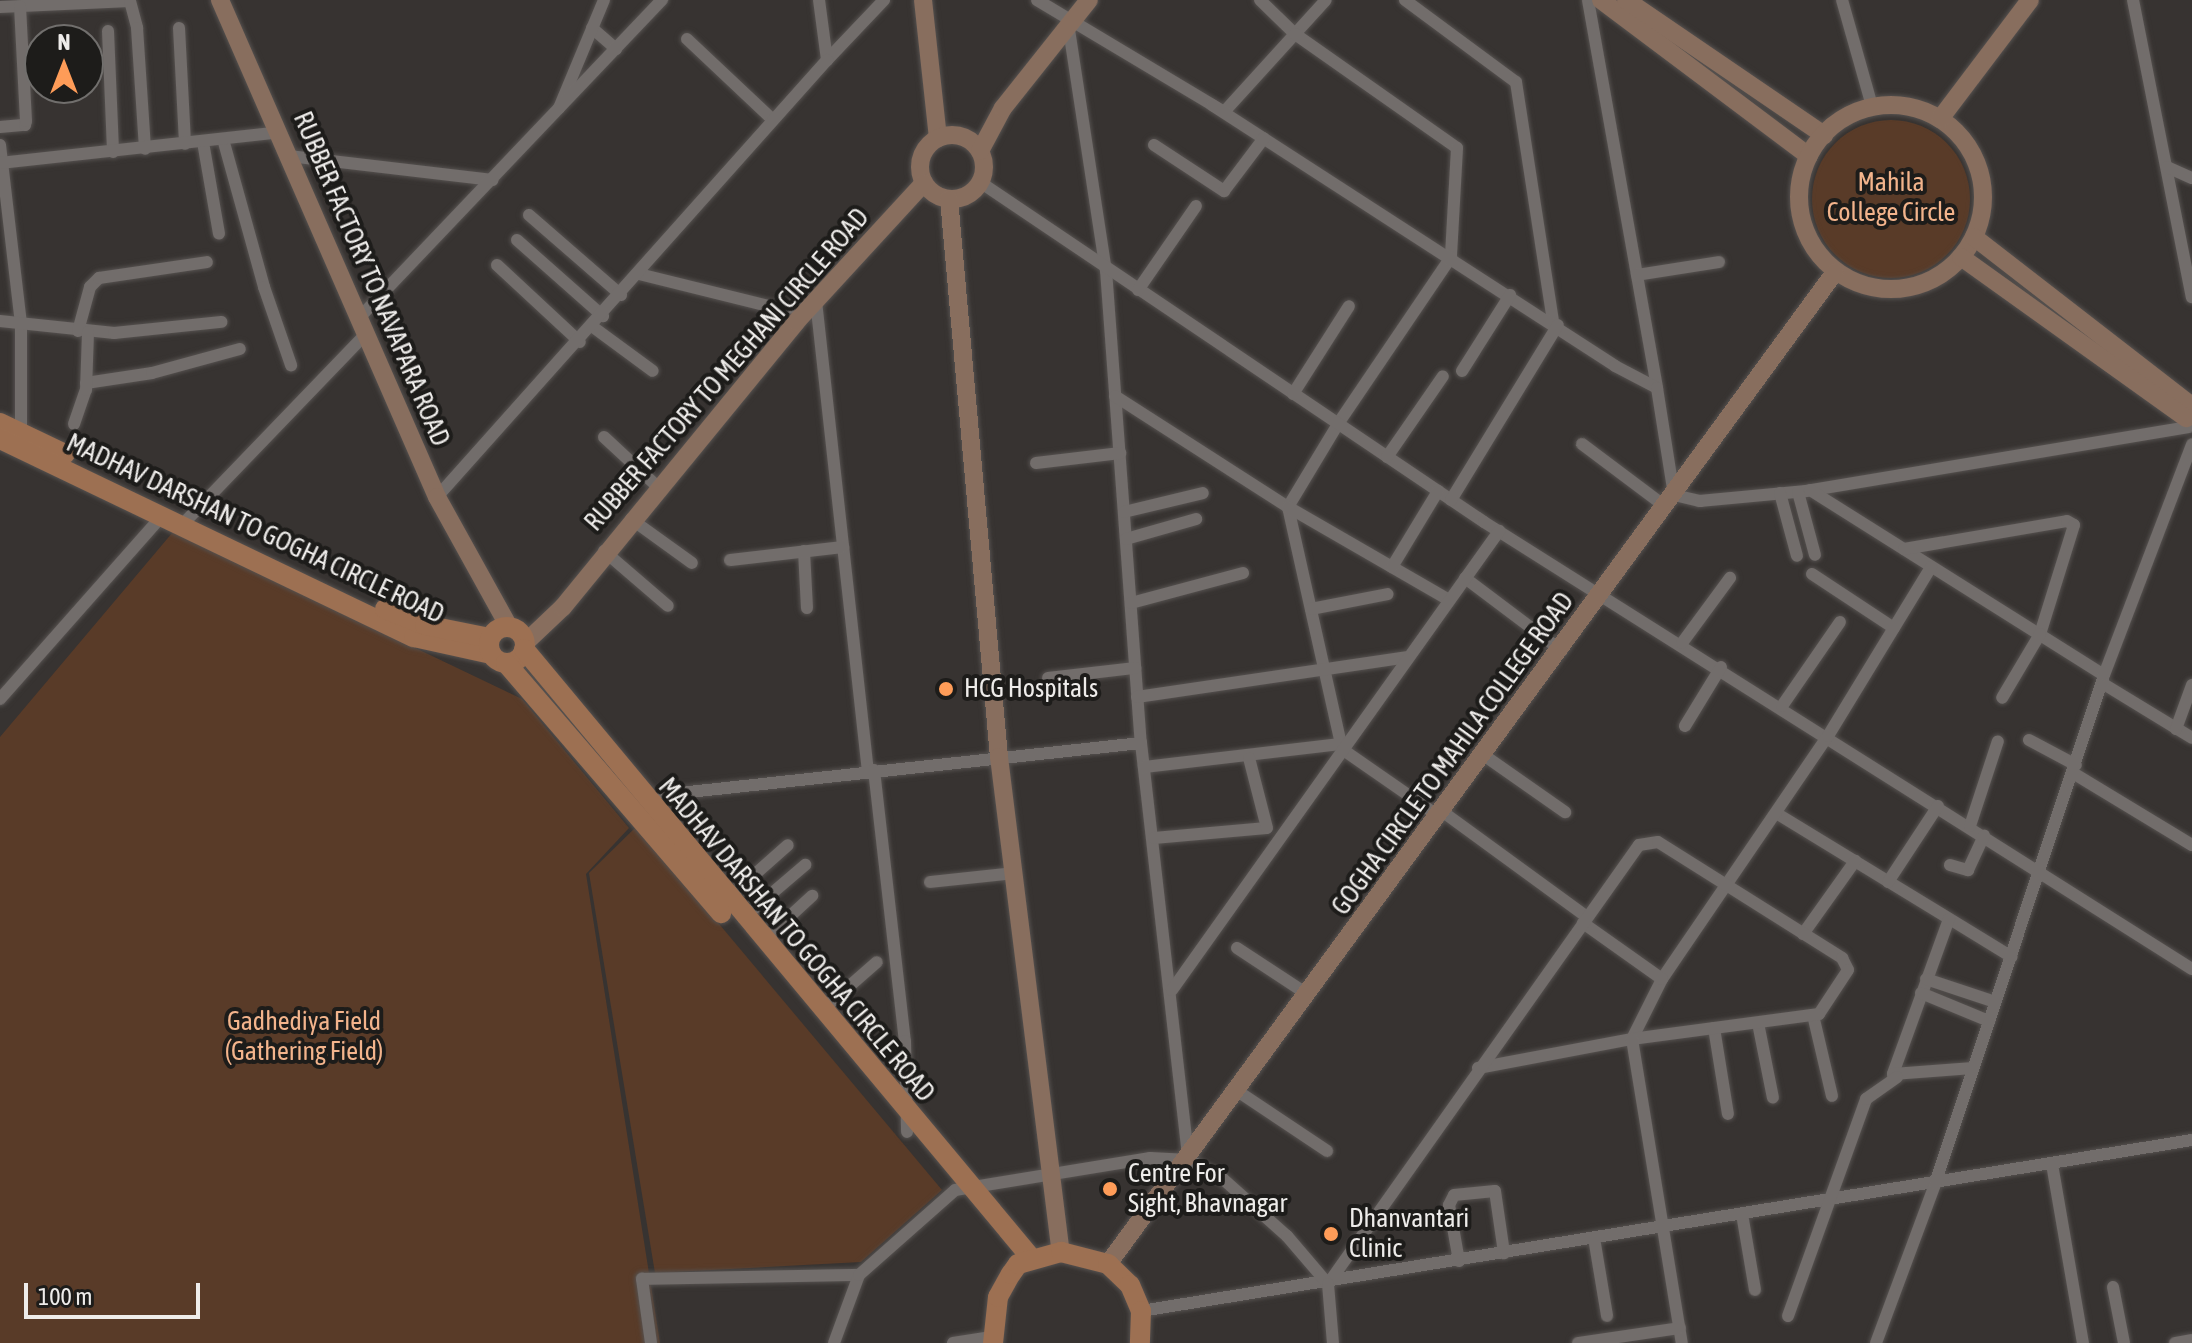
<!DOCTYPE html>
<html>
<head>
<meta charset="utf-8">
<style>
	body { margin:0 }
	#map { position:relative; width:2192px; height:1343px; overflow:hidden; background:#373331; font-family:"Asap Condensed",sans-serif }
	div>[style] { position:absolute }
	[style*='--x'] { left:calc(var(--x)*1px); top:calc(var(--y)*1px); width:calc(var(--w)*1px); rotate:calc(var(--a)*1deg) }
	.green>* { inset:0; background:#593b28 }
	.round { border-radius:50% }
	.roads { filter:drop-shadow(0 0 2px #55514f) drop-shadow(0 0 2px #55514f) }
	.street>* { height:12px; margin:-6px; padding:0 6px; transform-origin:6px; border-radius:6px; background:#726d6b }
	.secondary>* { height:18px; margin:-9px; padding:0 9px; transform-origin:9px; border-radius:9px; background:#886e5e }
	.secondary>.ring { margin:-9px; padding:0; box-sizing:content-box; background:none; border:18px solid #886e5e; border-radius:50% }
	.primary>* { height:20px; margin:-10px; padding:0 10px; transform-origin:10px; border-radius:10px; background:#9d7052 }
	.primary>.ring { margin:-10px; padding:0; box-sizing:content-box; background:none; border:20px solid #9d7052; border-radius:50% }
	.dots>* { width:22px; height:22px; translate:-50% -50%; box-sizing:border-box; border:4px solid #1d1c1a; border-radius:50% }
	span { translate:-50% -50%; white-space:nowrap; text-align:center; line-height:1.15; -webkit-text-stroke:8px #1d1c1a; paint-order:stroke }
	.park-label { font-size:26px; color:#f3b48c }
	.street-label { font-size:26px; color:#eeecea }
	.poi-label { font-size:26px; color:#eeecea }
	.left { translate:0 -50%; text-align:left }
	.north { position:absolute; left:24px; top:24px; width:80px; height:80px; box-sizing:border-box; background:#1d1c1a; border:2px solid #716f6d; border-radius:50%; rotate:0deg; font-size:22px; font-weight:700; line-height:32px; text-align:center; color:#eeecea }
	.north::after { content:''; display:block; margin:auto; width:28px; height:36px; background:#fe9c58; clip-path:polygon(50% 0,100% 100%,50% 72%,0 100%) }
	.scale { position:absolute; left:24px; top:1283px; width:176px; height:36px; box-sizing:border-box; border:4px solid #eeecea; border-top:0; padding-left:10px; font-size:24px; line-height:28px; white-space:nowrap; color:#eeecea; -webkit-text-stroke:6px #1d1c1a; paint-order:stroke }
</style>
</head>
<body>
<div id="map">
	<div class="green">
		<i class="round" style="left:1812px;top:120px;width:158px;height:158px"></i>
		<i style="clip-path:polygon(173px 532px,522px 699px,629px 828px,586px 874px,660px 1343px,0 1343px,0 737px)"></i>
		<i style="clip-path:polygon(637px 826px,942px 1190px,861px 1262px,655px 1273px,589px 873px)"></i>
	</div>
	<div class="roads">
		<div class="street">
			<i style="--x:819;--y:0;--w:61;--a:82.4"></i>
			<i style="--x:827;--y:60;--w:83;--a:-46.5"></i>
			<i style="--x:1037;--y:0;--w:218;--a:30.9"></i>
			<i style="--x:1224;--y:112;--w:151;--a:-47.7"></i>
			<i style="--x:1260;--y:0;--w:49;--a:44.2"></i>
			<i style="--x:1295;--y:34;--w:198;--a:35.1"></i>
			<i style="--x:1457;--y:148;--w:109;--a:93.2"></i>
			<i style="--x:1451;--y:257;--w:202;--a:124.1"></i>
			<i style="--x:1338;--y:424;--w:97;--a:121.1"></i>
			<i style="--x:1288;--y:507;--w:248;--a:77.4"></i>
			<i style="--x:1342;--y:749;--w:119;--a:34.8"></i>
			<i style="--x:1405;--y:0;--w:138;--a:36.5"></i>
			<i style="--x:1516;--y:82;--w:243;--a:81.2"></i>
			<i style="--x:1588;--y:0;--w:394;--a:79.9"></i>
			<i style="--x:1842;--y:0;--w:110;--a:74.2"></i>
			<i style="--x:2133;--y:0;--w:303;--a:78.8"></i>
			<i style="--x:0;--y:7;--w:130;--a:-2.6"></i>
			<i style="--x:130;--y:1;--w:28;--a:75"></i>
			<i style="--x:137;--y:28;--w:121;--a:86.2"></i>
			<i style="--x:1068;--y:23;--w:250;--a:81.3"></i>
			<i style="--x:1106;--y:270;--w:474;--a:85.8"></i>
			<i style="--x:1141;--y:743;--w:417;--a:83.5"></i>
			<i style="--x:179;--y:28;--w:116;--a:87"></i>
			<i style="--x:592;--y:28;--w:32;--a:41"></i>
			<i style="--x:108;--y:31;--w:121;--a:87.6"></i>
			<i style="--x:687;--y:39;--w:118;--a:43.3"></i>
			<i style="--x:1212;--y:105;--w:480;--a:32.9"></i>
			<i style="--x:1615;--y:366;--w:47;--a:27.6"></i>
			<i style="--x:1657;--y:388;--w:108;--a:81"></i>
			<i style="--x:1674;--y:495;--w:27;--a:13"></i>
			<i style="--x:1700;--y:501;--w:106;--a:-5.4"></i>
			<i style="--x:1806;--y:491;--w:388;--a:-9.5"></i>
			<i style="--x:559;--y:108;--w:117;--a:-67.4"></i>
			<i style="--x:0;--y:127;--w:25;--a:-5"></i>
			<i style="--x:25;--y:125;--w:4;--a:-76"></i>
			<i style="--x:26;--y:121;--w:115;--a:-93"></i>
			<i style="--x:223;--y:139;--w:154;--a:74.5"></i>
			<i style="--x:264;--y:287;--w:83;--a:70.9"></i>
			<i style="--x:203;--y:142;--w:93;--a:80.1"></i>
			<i style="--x:0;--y:145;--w:180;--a:83.3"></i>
			<i style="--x:21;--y:324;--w:112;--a:90"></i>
			<i style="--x:1154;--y:145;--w:84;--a:33.3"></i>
			<i style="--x:1224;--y:191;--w:66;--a:-53"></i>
			<i style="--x:289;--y:156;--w:205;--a:6.7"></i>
			<i style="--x:0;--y:163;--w:281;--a:-6.3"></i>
			<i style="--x:2167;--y:167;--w:27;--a:24"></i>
			<i style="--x:980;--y:182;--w:608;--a:34"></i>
			<i style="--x:1484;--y:522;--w:837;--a:32.27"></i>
			<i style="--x:529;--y:215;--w:122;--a:41"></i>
			<i style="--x:517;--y:240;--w:115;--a:41.5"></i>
			<i style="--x:497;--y:265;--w:113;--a:42.9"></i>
			<i style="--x:639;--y:274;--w:137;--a:13.9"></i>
			<i style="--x:772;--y:307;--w:37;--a:2"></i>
			<i style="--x:1637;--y:275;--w:83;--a:-9"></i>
			<i style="--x:1138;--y:290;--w:102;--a:-55.4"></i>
			<i style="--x:816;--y:301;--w:473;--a:83.7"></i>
			<i style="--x:360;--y:317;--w:438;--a:-46.4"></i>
			<i style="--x:0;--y:321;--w:115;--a:6"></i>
			<i style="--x:114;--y:333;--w:108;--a:-5.9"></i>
			<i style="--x:593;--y:327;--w:74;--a:36.3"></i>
			<i style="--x:78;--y:331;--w:46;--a:-74.7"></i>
			<i style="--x:90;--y:287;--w:13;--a:-45"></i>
			<i style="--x:99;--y:278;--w:109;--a:-8.4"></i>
			<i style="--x:1462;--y:371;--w:90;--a:-57.7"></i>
			<i style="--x:86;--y:383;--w:67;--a:-8.6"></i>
			<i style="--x:152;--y:373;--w:91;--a:-15.3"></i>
			<i style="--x:1293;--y:394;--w:104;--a:-57.5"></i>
			<i style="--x:1115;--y:396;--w:206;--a:32.7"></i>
			<i style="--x:1288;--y:507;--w:186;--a:30"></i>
			<i style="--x:74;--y:424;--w:36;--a:-71"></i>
			<i style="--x:86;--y:390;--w:58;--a:-88"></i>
			<i style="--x:604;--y:437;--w:74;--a:42.8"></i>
			<i style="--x:1582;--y:444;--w:105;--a:36.9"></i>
			<i style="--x:1387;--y:457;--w:98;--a:-55.3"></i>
			<i style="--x:1036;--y:463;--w:85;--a:-6.8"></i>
			<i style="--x:1810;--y:490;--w:347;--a:32.2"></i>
			<i style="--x:1798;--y:492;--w:65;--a:74.9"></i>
			<i style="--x:1780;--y:493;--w:65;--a:74.9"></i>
			<i style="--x:437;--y:497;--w:586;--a:-48.25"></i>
			<i style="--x:1451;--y:500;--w:205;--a:-58.6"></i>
			<i style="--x:1124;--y:512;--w:81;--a:-13.5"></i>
			<i style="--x:631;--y:519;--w:75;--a:35.8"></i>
			<i style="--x:181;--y:526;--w:268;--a:-46.1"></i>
			<i style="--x:1126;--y:539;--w:73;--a:-15.9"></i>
			<i style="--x:1904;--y:549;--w:165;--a:-9.7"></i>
			<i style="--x:2067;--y:521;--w:8;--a:30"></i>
			<i style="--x:2074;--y:525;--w:114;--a:107.3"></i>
			<i style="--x:2040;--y:634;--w:74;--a:120.7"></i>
			<i style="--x:604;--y:551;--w:84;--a:40.7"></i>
			<i style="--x:804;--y:551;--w:57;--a:87"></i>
			<i style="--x:730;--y:560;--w:114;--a:-6.6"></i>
			<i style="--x:1392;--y:567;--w:89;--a:-58.8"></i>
			<i style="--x:1812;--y:574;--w:98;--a:33.4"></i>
			<i style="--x:1465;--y:578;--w:121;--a:37"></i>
			<i style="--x:1131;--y:603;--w:116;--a:-15"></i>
			<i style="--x:1311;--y:609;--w:78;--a:-11"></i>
			<i style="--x:1682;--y:643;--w:81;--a:-53.6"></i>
			<i style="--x:1048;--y:678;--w:88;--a:-6.6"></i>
			<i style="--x:2102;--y:683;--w:105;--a:31.4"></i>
			<i style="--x:1137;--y:697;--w:274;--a:-8.4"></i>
			<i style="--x:0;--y:699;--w:246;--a:-48.5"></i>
			<i style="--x:1782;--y:706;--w:102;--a:-55.4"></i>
			<i style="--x:1685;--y:726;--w:69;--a:-58.6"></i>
			<i style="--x:2176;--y:729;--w:47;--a:-70"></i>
			<i style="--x:2029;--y:740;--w:53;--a:28"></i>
			<i style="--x:1485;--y:756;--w:98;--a:35"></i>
			<i style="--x:1144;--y:767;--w:198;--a:-6.7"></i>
			<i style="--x:874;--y:770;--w:273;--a:83.5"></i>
			<i style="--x:905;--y:1041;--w:91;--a:88.7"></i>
			<i style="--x:2073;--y:773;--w:139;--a:31.2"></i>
			<i style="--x:643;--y:797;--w:501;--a:-6.19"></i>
			<i style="--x:1443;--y:812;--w:178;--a:36.1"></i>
			<i style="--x:1776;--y:813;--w:276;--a:31.4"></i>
			<i style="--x:1970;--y:826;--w:89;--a:-71.8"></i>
			<i style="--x:1154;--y:838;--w:113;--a:-5.1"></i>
			<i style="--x:1267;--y:828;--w:72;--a:-104.4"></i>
			<i style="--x:1950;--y:865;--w:19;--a:16"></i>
			<i style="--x:1968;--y:870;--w:38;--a:-65"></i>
			<i style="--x:930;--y:882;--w:84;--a:-6.1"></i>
			<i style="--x:1888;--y:882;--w:91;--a:-56.7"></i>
			<i style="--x:727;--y:899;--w:81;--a:-41.5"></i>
			<i style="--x:743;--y:918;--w:82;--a:-40.5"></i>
			<i style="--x:1949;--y:919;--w:165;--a:109.9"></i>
			<i style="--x:1893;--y:1074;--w:80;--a:-4.3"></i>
			<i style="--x:1803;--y:934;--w:90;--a:-54.5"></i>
			<i style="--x:763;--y:941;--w:67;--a:-42.6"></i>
			<i style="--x:1237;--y:948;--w:84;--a:33.3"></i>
			<i style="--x:1662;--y:979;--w:294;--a:-55.7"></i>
			<i style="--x:1828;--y:736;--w:198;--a:-58.6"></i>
			<i style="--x:1926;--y:979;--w:73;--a:18.4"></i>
			<i style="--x:1172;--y:990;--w:564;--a:-54.53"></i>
			<i style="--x:1921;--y:993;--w:74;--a:22.4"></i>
			<i style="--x:821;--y:1011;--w:74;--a:-41.2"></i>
			<i style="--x:1813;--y:1015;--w:83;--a:76.8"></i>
			<i style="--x:1758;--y:1023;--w:76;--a:78.7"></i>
			<i style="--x:1714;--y:1028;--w:87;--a:80.8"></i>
			<i style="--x:1478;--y:1068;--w:157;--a:-10.7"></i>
			<i style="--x:1632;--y:1039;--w:67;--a:-63.4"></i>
			<i style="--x:1662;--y:979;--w:97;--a:-144.7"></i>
			<i style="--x:1239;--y:1092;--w:106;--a:33.8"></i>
			<i style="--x:2052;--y:1164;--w:182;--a:80.2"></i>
			<i style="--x:1742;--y:1214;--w:77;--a:80.3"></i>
			<i style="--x:1594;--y:1238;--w:79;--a:80.5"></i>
			<i style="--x:1459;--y:1261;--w:57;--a:-100.1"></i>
			<i style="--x:1449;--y:1205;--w:11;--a:-63"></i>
			<i style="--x:1454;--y:1195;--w:41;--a:-5.6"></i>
			<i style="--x:1495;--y:1191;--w:63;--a:81.7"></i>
			<i style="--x:1328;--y:1284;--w:538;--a:-54.69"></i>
			<i style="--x:1639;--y:845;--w:19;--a:-9"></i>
			<i style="--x:1658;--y:842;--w:218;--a:32.2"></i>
			<i style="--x:1842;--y:958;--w:13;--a:63"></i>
			<i style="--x:1848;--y:970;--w:53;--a:123.4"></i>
			<i style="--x:1819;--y:1014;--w:189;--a:172.4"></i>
			<i style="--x:1632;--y:1039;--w:308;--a:80.7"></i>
			<i style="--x:2113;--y:1287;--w:57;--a:78.9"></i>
			<i style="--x:1141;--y:1311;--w:1065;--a:-9.24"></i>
			<i style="--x:1788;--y:1316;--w:231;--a:-70.2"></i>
			<i style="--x:1866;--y:1099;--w:38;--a:-35"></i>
			<i style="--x:651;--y:1343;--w:65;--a:-98"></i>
			<i style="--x:642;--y:1279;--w:217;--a:-1.1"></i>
			<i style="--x:834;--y:1343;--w:72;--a:-69.8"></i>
			<i style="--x:859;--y:1275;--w:128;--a:-41.5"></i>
			<i style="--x:955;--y:1190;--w:198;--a:-9.3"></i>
			<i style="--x:1150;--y:1158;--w:39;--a:3"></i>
			<i style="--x:1189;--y:1160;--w:39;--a:29"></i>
			<i style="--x:1223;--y:1179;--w:86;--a:41.7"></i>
			<i style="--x:1287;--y:1236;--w:63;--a:49.5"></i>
			<i style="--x:1328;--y:1284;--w:59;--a:85.2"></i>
			<i style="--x:953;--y:1343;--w:39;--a:-9"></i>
			<i style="--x:1578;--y:1343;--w:103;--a:-8.4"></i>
			<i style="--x:1876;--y:1343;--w:170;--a:-69.6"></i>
			<i style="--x:1935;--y:1184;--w:536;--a:-71.63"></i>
			<i style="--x:2104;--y:675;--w:247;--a:-69.1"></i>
			<i style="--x:2175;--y:1343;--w:17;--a:-10"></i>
		</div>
		<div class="secondary">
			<i style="--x:220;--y:0;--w:542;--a:66.41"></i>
			<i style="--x:437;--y:497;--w:149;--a:61"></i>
			<i style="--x:923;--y:0;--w:139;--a:83.8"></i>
			<i style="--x:1601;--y:0;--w:260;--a:36.9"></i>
			<i style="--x:1626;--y:0;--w:240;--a:34.3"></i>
			<i class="ring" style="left:1799px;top:105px;width:166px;height:166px"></i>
			<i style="--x:1940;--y:119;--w:149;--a:-52.9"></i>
			<i class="ring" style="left:920px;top:135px;width:46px;height:46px"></i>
			<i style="--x:980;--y:151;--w:49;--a:-61.9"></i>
			<i style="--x:1003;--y:108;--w:138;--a:-51.5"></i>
			<i style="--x:949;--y:199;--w:560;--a:84.88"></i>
			<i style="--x:999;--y:757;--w:499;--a:82.9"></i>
			<i style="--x:1974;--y:237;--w:276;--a:37.8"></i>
			<i style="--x:1961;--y:257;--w:277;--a:35.6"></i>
			<i style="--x:525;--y:643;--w:52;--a:-43.5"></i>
			<i style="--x:563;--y:607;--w:368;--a:-50.7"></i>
			<i style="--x:796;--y:322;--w:189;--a:-47.4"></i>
			<i style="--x:1108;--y:1264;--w:1230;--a:-53.76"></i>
		</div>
		<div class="primary">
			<i style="--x:0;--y:423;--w:72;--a:25.5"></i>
			<i style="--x:0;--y:439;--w:459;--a:25.6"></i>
			<i style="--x:414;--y:637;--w:79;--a:12.4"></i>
			<i style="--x:385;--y:609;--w:43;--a:21.8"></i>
			<i style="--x:425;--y:625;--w:66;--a:11.3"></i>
			<i class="ring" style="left:489px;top:627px;width:16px;height:16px"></i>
			<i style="--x:524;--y:649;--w:794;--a:50.21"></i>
			<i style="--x:506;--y:663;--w:330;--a:49.3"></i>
			<i style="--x:993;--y:1343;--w:46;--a:-83.8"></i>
			<i style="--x:998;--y:1297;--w:26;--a:-61"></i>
			<i style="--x:1011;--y:1274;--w:12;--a:-55"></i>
			<i style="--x:1018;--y:1264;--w:45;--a:-15.6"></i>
			<i style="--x:1061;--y:1252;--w:49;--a:14.3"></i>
			<i style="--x:1108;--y:1264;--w:30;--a:44"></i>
			<i style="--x:1130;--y:1285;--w:28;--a:67"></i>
			<i style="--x:1141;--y:1311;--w:32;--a:92"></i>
		</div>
	</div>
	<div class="dots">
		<i style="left:946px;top:689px;background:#fe9c58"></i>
		<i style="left:1110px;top:1189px;background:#fe9c58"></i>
		<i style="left:1331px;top:1234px;background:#fe9c58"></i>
	</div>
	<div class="park-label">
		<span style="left:1891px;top:198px">Mahila<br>College Circle</span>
		<span style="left:304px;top:1037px">Gadhediya Field<br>(Gathering Field)</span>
	</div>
	<div class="street-label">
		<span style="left:371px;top:279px;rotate:67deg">RUBBER FACTORY TO NAVAPARA ROAD</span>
		<span style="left:727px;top:370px;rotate:-49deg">RUBBER FACTORY TO MEGHANI CIRCLE ROAD</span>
		<span style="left:255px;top:529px;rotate:25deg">MADHAV DARSHAN TO GOGHA CIRCLE ROAD</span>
		<span style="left:1453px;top:754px;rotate:-54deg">GOGHA CIRCLE TO MAHILA COLLEGE ROAD</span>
		<span style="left:796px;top:940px;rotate:50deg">MADHAV DARSHAN TO GOGHA CIRCLE ROAD</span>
	</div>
	<div class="poi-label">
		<span class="left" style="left:964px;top:689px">HCG Hospitals</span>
		<span class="left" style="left:1128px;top:1189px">Centre For<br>Sight, Bhavnagar</span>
		<span class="left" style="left:1349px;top:1234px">Dhanvantari<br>Clinic</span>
	</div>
	<div class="north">N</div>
	<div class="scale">100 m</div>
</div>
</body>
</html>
